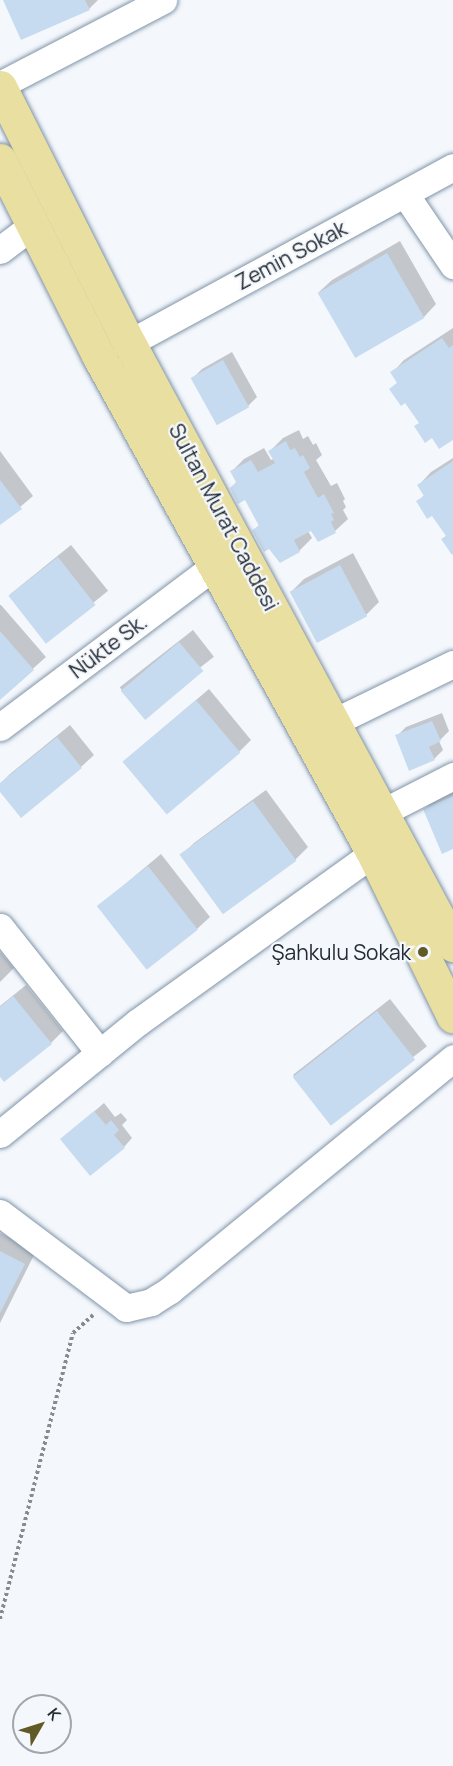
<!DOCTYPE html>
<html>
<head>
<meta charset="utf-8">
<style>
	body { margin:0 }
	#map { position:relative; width:453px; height:1766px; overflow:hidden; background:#f4f8fd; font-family:Manrope,sans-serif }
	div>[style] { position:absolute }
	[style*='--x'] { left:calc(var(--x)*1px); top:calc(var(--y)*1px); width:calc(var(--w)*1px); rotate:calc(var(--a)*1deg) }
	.shadow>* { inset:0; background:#0003; transform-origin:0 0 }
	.building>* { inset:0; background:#c6dbf0; transform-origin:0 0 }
	.path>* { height:4px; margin-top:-2px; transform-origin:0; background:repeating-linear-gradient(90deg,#858b91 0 3px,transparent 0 6px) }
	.roads { filter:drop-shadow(0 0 2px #8194a8) drop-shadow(0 0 2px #8194a8) }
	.minor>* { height:27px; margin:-13.5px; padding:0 13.5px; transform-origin:13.5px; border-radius:13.5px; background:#fff }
	.primary>* { height:33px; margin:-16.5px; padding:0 16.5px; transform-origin:16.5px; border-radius:16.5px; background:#e8dfa1 }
	.dots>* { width:16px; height:16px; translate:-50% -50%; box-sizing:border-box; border:3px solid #f4f8fd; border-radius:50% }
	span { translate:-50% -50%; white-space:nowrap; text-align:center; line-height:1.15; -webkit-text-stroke:4.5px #f4f8fd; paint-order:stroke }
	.street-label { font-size:21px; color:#232b33 }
	.poi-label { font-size:21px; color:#232b33 }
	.right { translate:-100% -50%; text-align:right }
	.north { position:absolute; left:12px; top:1694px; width:60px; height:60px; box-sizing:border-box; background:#f4f8fd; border:2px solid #a0a6ac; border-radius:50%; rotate:51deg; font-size:16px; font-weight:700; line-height:24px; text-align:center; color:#232b33 }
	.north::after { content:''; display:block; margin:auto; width:21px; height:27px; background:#615a26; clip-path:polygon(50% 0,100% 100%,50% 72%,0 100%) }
</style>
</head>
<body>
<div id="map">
	<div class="shadow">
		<i style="clip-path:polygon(5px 0,98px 0,89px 9px)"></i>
		<i style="clip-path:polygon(400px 241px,436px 304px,424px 317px,319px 292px,332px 280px)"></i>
		<i style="clip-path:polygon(453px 328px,453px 438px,420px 422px,406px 401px,391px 389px,398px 382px,392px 373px,404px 360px)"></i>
		<i style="clip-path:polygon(232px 352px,257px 397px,248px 406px,218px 423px,193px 378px,202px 369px)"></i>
		<i style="clip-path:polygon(299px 430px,303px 439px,308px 436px,313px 445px,316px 443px,322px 455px,316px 460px,331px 486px,337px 483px,345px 499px,343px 501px,346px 507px,343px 510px,348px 519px,335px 531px,318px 540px,312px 529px,308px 531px,312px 538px,299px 551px,254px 530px,260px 524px,231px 472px,244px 459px,264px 448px,271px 460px,274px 459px,270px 451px,283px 438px)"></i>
		<i style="clip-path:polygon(0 451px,33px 496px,0 524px)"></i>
		<i style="clip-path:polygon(453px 458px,453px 553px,443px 539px,447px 535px,433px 514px,418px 502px,425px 494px,419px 485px,431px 472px)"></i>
		<i style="left:71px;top:545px;width:59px;height:79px;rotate:51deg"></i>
		<i style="clip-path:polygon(353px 553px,379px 602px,366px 615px,318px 641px,291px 592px,304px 579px)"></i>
		<i style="clip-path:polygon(1px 605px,46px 657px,0 698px,0 605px)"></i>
		<i style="left:193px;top:630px;width:34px;height:93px;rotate:52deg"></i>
		<i style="clip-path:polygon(209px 689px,251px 740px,239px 752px,124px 761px)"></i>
		<i style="clip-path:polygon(442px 713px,449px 731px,439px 741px,443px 750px,434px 759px,397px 736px,406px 727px)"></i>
		<i style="clip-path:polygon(70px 725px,94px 755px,81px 767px,0 790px,0 784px,10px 774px)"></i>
		<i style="clip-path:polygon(266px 790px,308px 847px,295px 860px,223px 912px,182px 855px,194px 843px)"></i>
		<i style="clip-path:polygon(453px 792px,453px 848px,425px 809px,434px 800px)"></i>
		<i style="clip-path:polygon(161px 854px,210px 917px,197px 929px,99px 906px)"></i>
		<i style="clip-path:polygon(0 952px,14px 968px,0 982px)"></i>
		<i style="clip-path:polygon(26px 985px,63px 1031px,51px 1043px,0 1074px,0 1006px)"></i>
		<i style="left:390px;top:999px;width:60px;height:123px;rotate:52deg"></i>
		<i style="clip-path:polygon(104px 1103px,115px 1117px,121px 1113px,127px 1120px,122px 1125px,132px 1138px,124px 1147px,62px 1139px)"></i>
		<i style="clip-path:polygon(0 1233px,36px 1251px,0 1323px)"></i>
	</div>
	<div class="building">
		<i style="clip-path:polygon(3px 0,85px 0,90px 10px,21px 40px)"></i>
		<i style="left:387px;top:253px;width:75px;height:80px;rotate:60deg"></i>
		<i style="clip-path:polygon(442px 338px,449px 348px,453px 345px,453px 440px,439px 449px,432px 438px,425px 443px,414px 426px,419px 423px,405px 403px,401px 406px,389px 389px,397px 383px,390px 372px)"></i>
		<i style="left:223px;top:360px;width:54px;height:37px;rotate:61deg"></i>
		<i style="clip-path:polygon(286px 441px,290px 450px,295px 448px,300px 457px,303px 455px,310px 468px,304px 472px,318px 498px,324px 494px,334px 513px,331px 514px,334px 520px,331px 522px,336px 533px,318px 542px,311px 531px,294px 540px,300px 552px,280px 563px,269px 549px,264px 552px,252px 530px,259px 526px,245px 500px,238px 504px,230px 488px,236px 482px,230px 471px,251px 460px,258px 472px,275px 463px,268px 451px)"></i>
		<i style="clip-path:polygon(453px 461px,453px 554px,452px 555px,441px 539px,446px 536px,432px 516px,427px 519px,416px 501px,424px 496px,417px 485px)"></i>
		<i style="clip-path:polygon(0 480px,22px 509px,0 525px)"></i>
		<i style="left:58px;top:557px;width:61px;height:63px;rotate:52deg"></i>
		<i style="left:340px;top:565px;width:58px;height:57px;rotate:62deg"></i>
		<i style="clip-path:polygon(0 631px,34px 670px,0 700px)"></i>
		<i style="left:179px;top:642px;width:38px;height:76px;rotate:50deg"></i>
		<i style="left:196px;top:700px;width:69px;height:96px;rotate:50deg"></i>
		<i style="clip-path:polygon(432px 721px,441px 741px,429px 747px,435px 760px,409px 771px,395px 735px)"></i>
		<i style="clip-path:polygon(57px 737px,82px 768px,21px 818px,0 792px,0 783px)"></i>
		<i style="clip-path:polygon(453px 796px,453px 849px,442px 854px,423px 809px)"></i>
		<i style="left:253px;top:801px;width:74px;height:91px;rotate:54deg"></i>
		<i style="left:148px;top:866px;width:81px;height:65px;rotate:52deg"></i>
		<i style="clip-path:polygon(13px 996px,52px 1044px,4px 1082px,0 1077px,0 1007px)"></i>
		<i style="left:377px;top:1011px;width:62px;height:107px;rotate:52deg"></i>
		<i style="clip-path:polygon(94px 1111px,106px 1125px,111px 1120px,119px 1130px,114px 1135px,125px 1148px,90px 1176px,60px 1139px)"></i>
		<i style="clip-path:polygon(0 1251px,25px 1264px,0 1313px)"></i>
	</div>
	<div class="path">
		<i style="--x:0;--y:1619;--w:295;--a:-75.7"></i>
		<i style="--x:73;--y:1333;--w:27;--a:-42"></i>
	</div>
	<div class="roads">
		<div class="minor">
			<i style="--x:0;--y:85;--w:184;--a:-27.5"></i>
			<i style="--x:405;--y:194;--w:86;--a:55.9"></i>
			<i style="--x:0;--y:250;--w:41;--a:-37.1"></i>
			<i style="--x:129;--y:343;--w:369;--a:-28.5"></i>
			<i style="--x:334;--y:722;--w:132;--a:-26"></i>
			<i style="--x:0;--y:727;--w:270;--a:-36.9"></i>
			<i style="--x:383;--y:812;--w:79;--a:-27.2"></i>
			<i style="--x:0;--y:927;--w:161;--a:51.6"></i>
			<i style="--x:0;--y:1134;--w:178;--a:-39.1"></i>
			<i style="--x:138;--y:1022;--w:289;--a:-35.7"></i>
			<i style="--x:0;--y:1213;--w:158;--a:37"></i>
			<i style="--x:126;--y:1308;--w:26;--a:-13"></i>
			<i style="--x:151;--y:1302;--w:22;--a:-32"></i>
			<i style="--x:170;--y:1290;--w:366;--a:-39.3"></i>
		</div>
		<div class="primary">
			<i style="--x:0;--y:87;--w:287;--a:63.3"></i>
			<i style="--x:129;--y:343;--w:684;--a:61.71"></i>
			<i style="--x:0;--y:160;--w:218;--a:63.3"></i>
			<i style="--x:98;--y:355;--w:569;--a:61.09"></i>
			<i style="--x:373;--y:853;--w:182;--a:63.9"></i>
		</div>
	</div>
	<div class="dots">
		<i style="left:423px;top:952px;background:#615a26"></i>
	</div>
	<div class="street-label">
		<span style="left:291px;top:255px;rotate:-28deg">Zemin Sokak</span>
		<span style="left:224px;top:517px;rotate:62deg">Sultan Murat Caddesi</span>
		<span style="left:108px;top:646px;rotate:-37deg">Nükte Sk.</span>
	</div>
	<div class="poi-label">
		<span class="right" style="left:411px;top:952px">Şahkulu Sokak</span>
	</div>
	<div class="north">K</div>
</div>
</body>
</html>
